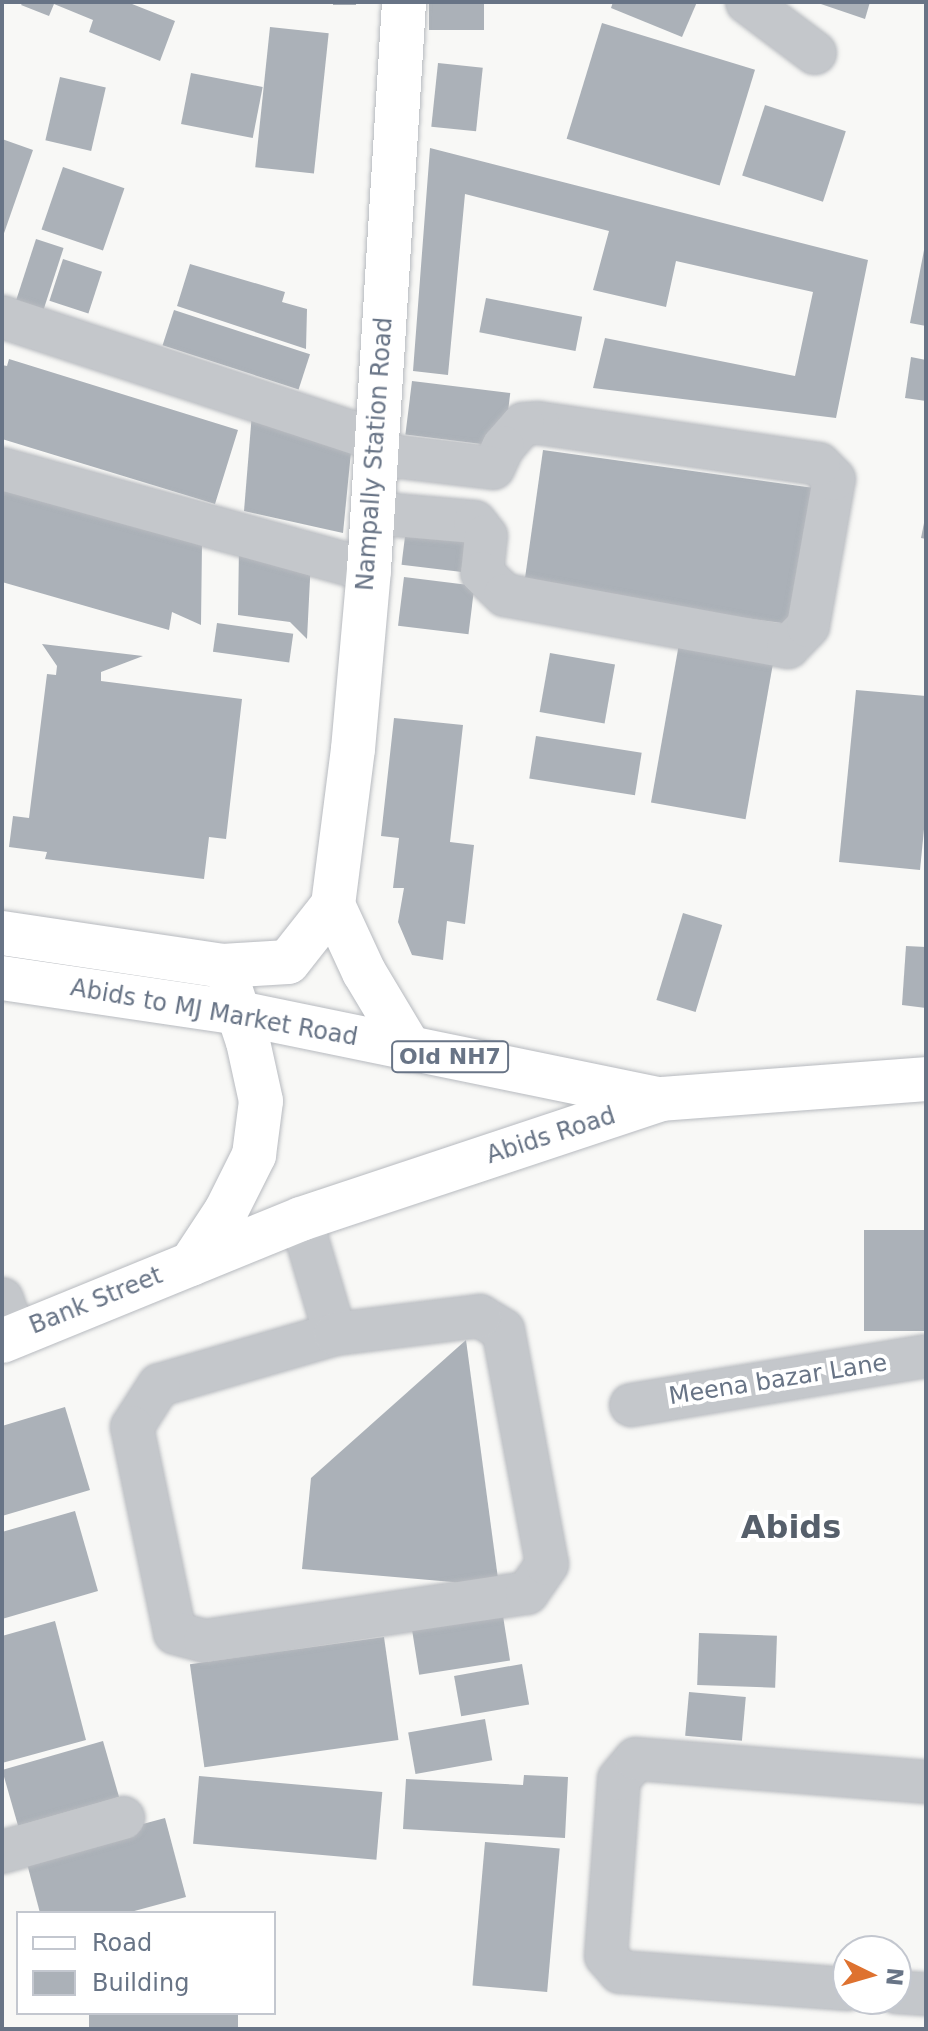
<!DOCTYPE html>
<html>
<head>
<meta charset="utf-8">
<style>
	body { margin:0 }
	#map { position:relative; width:928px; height:2031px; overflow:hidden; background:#f8f8f6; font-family:"DejaVu Sans",sans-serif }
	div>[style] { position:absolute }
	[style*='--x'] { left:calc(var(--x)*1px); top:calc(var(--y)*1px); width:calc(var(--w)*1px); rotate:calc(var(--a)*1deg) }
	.building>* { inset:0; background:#abb1b8; transform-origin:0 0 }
	.roads { filter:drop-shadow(0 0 2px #b7babf) drop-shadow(0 0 2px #b7babf) }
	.minor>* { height:42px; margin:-21px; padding:0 21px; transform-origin:21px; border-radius:21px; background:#c4c7cb }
	.major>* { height:44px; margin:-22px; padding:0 22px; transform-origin:22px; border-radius:22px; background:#fff }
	span { translate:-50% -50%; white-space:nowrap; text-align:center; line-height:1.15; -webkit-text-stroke:8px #fff; paint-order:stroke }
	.shield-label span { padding:2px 6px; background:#fff; border:2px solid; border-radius:6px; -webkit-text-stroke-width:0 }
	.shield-label { font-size:22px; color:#687486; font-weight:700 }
	.street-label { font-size:24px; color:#687486 }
	.district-label { font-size:32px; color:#565f6b; font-weight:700 }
	.frame { position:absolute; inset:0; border:4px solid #687486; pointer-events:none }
	.legend { position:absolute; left:16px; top:1911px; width:260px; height:104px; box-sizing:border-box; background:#fff; border:2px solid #c3c7cf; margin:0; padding:10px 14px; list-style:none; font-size:24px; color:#687486 }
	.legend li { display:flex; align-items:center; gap:16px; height:40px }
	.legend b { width:40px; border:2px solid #c3c7cf }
	.north { position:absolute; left:832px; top:1935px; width:80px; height:80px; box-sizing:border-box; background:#fff; border:2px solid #c3c7cf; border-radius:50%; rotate:95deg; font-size:22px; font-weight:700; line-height:32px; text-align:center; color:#687486 }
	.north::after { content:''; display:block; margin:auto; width:28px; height:36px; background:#de7230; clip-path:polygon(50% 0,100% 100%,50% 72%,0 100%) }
</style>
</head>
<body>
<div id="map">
	<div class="building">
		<i style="clip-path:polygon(23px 2px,127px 2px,175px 21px,160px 61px,89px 32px,93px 20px,54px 4px,49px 16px,21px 5px)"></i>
		<i style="left:333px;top:2px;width:23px;height:3px"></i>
		<i style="left:429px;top:2px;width:55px;height:28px"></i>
		<i style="clip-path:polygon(613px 2px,697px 2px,682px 37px,611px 8px)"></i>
		<i style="clip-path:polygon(815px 2px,870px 2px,865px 19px)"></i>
		<i style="left:602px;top:23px;width:160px;height:121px;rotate:17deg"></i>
		<i style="left:270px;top:27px;width:59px;height:141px;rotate:6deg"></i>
		<i style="left:438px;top:63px;width:45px;height:64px;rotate:6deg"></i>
		<i style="left:191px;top:73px;width:73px;height:52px;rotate:11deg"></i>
		<i style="left:60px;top:77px;width:47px;height:65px;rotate:13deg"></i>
		<i style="left:765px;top:105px;width:85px;height:74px;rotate:18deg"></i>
		<i style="clip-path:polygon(2px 139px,33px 150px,2px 239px)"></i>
		<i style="clip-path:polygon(430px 148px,868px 260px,836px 418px,593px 388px,605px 338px,795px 376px,813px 292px,676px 261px,666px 307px,593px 290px,609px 231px,465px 194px,448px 375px,413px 371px)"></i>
		<i style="left:63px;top:167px;width:65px;height:66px;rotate:19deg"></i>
		<i style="left:36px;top:239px;width:29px;height:68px;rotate:18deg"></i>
		<i style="clip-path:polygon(925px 245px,926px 245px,926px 326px,910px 323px)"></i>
		<i style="left:63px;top:259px;width:41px;height:44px;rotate:18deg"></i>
		<i style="clip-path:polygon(190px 264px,285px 292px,282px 302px,307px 309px,306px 349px,177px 306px)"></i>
		<i style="left:486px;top:298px;width:98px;height:35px;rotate:11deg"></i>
		<i style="left:174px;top:310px;width:143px;height:37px;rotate:18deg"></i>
		<i style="clip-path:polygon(911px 357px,926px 360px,926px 401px,905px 398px)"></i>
		<i style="clip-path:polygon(9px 359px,238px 430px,215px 504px,2px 439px,2px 365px,7px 366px)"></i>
		<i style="left:412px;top:381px;width:99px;height:54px;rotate:7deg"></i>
		<i style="clip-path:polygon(252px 413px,352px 442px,343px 533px,244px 511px)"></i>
		<i style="left:543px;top:450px;width:272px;height:138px;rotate:8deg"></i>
		<i style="clip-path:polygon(2px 480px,202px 543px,201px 625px,172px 612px,169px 630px,2px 582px)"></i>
		<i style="clip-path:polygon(925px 518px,926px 519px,926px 539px,921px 538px)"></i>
		<i style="left:407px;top:520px;width:61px;height:45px;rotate:7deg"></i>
		<i style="clip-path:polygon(239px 545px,311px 559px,307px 639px,290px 622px,238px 615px)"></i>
		<i style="left:404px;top:577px;width:71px;height:49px;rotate:7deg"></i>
		<i style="left:217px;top:623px;width:77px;height:29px;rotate:8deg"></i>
		<i style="left:680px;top:638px;width:96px;height:167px;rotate:10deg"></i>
		<i style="clip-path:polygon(42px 644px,143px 656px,101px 672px,101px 681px,242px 699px,226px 839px,209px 837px,204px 879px,45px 859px,47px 852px,9px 847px,13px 816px,29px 818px,47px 674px,56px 675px,57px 666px)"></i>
		<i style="left:550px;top:653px;width:66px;height:60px;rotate:10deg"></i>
		<i style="clip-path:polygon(856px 690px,926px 696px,926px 809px,920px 870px,839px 862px)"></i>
		<i style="clip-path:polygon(394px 718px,463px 725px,450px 842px,474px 845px,465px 924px,447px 921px,443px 960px,412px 955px,398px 922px,404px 888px,393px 888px,399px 838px,381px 836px)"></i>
		<i style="left:536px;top:736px;width:107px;height:43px;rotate:9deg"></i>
		<i style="left:683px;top:913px;width:41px;height:91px;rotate:17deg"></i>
		<i style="clip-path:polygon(906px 946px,926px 947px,926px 1008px,902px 1005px)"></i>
		<i style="left:864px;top:1230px;width:62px;height:101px"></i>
		<i style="clip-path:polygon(466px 1340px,499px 1586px,302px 1569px,311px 1478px)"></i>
		<i style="clip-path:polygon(65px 1407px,90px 1490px,2px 1516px,2px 1426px)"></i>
		<i style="clip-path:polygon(75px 1511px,98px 1591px,2px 1619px,2px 1532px)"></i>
		<i style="left:503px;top:1616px;width:45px;height:92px;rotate:81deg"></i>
		<i style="clip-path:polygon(55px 1621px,86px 1740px,2px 1763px,2px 1636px)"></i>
		<i style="left:699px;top:1633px;width:78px;height:52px;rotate:2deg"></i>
		<i style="left:384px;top:1637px;width:104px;height:196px;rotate:82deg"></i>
		<i style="left:522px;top:1664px;width:41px;height:69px;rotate:80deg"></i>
		<i style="left:689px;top:1692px;width:57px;height:44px;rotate:5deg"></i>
		<i style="left:485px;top:1719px;width:42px;height:78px;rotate:80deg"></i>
		<i style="left:103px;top:1741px;width:58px;height:105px;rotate:74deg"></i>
		<i style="clip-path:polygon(524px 1775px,568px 1777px,565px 1838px,403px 1829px,406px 1779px,523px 1785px)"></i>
		<i style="left:199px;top:1776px;width:184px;height:68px;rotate:5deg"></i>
		<i style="clip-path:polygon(165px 1818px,186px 1897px,127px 1913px,40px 1913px,25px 1856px)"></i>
		<i style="left:485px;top:1842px;width:75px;height:144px;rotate:5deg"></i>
		<i style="left:89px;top:2013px;width:149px;height:16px"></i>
	</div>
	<div class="roads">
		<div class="minor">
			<i style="--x:747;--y:2;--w:85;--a:36.9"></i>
			<i style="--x:2;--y:317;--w:395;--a:18.2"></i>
			<i style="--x:2;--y:469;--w:381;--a:15.4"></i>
			<i style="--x:372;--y:513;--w:103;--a:5"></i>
			<i style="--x:475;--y:522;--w:18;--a:52"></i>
			<i style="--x:486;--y:536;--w:37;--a:96"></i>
			<i style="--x:482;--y:573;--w:32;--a:44"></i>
			<i style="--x:505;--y:595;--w:288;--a:10.4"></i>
			<i style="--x:788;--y:647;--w:29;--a:-46"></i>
			<i style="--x:808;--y:626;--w:149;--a:-80"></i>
			<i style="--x:834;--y:479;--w:21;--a:-135"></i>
			<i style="--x:819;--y:464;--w:284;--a:-171.7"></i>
			<i style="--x:538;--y:423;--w:15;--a:176"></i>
			<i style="--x:523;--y:424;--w:30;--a:131"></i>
			<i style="--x:503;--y:447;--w:23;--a:115"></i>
			<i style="--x:493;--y:468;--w:118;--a:-173.2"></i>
			<i style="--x:301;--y:1219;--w:120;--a:73.5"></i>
			<i style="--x:335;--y:1334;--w:183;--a:163.8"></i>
			<i style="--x:159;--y:1385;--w:50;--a:122.7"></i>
			<i style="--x:132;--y:1427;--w:210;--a:78.2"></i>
			<i style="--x:175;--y:1633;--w:31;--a:15"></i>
			<i style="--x:205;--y:1641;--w:326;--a:-8.5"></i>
			<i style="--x:527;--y:1593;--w:35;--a:-55"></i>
			<i style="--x:547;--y:1564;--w:238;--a:-100.6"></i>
			<i style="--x:503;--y:1330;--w:27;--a:-149"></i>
			<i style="--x:480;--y:1316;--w:146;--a:172.9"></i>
			<i style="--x:2;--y:1299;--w:37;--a:71"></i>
			<i style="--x:631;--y:1405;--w:299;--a:-9.4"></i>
			<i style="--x:2;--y:1852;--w:126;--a:-15.7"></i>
			<i style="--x:848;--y:1989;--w:229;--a:-175.7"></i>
			<i style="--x:620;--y:1972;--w:21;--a:-131"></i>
			<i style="--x:606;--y:1956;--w:177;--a:-85.8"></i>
			<i style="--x:619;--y:1779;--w:26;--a:-50"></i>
			<i style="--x:636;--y:1759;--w:291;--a:4.5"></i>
			<i style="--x:896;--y:1992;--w:30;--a:4"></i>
		</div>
		<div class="major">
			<i style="--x:333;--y:905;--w:74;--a:65.2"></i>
			<i style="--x:364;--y:972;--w:90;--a:59.1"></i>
			<i style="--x:2;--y:933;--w:222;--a:8.5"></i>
			<i style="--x:222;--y:966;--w:66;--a:-3.5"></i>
			<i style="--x:288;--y:962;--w:73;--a:-51.7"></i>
			<i style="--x:333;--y:905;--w:157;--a:-82.7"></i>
			<i style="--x:353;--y:749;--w:180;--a:-84.9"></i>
			<i style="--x:369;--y:570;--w:569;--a:-86.47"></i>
			<i style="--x:2;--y:978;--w:240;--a:8.4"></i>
			<i style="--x:239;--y:1013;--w:429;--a:11.6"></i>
			<i style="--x:191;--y:1264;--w:64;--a:-56.6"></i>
			<i style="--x:226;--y:1211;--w:63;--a:-63.4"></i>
			<i style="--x:254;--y:1155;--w:54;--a:-82.6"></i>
			<i style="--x:261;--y:1101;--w:60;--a:-102.4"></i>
			<i style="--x:248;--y:1042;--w:54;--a:-108.4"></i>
			<i style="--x:2;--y:1341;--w:323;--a:-22.2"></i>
			<i style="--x:301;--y:1219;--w:379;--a:-18.4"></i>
			<i style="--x:661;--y:1099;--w:266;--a:-4.3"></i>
		</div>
	</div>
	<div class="shield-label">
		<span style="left:450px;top:1057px">Old NH7</span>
	</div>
	<div class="street-label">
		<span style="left:375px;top:454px;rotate:-86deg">Nampally Station Road</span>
		<span style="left:214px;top:1013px;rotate:10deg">Abids to MJ Market Road</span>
		<span style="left:551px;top:1136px;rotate:-18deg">Abids Road</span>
		<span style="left:96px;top:1301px;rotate:-22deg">Bank Street</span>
		<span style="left:778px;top:1380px;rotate:-9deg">Meena bazar Lane</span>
	</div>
	<div class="district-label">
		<span style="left:791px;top:1527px">Abids</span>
	</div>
	<div class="frame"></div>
	<ul class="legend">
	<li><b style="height:10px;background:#fff"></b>Road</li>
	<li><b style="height:22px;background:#abb1b8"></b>Building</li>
	</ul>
	<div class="north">N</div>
</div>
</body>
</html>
